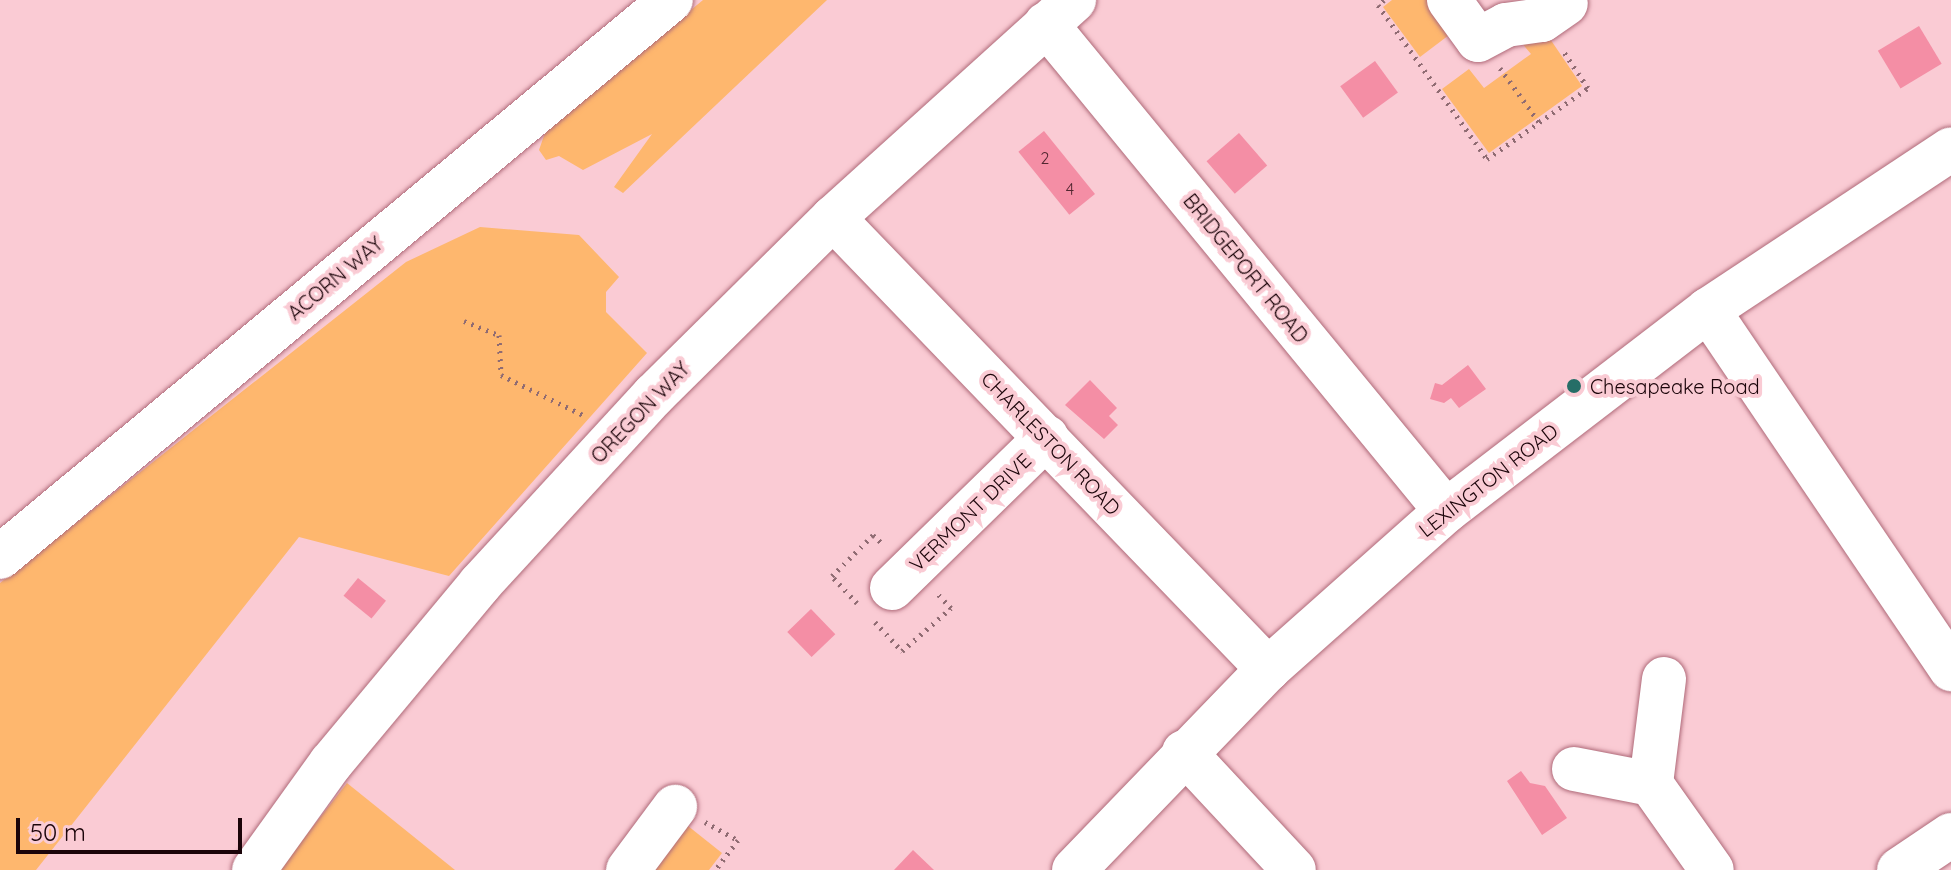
<!DOCTYPE html>
<html>
<head>
<meta charset="utf-8">
<style>
	body { margin:0 }
	#map { position:relative; width:1951px; height:870px; overflow:hidden; background:#facbd4; font-family:Quicksand,sans-serif }
	div>[style] { position:absolute }
	[style*='--x'] { left:calc(var(--x)*1px); top:calc(var(--y)*1px); width:calc(var(--w)*1px); rotate:calc(var(--a)*1deg) }
	.green>* { inset:0; background:#feb76e }
	.building>* { inset:0; background:#f48ea5; transform-origin:0 0 }
	.path>* { height:5px; margin-top:-2.5px; transform-origin:0; background:repeating-linear-gradient(90deg,#8f6b72 0 2px,transparent 0 8px) }
	.roads { filter:drop-shadow(0 0 2px #af6a79) drop-shadow(0 0 2px #af6a79) }
	.minor>* { height:44px; margin:-22px; padding:0 22px; transform-origin:22px; border-radius:22px; background:#fff }
	.dots>* { width:22px; height:22px; translate:-50% -50%; box-sizing:border-box; border:4px solid #facbd4; border-radius:50% }
	span { translate:-50% -50%; white-space:nowrap; text-align:center; line-height:1.15; -webkit-text-stroke:8px #facbd4; paint-order:stroke }
	.number-label { font-size:16px; color:#512630 }
	.number-label span { -webkit-text-stroke-width:0 }
	.street-label { font-size:20px; color:#1b0409 }
	.poi-label { font-size:20px; color:#1b0409 }
	.left { translate:0 -50%; text-align:left }
	.scale { position:absolute; left:16px; top:818px; width:226px; height:36px; box-sizing:border-box; border:4px solid #1b0409; border-top:0; padding-left:10px; font-size:24px; line-height:28px; white-space:nowrap; color:#1b0409; -webkit-text-stroke:6px #facbd4; paint-order:stroke }
</style>
</head>
<body>
<div id="map">
	<div class="green">
		<i style="clip-path:polygon(703px 0,827px 0,623px 193px,614px 187px,652px 134px,583px 170px,559px 156px,546px 160px,539px 150px,546px 130px)"></i>
		<i style="clip-path:polygon(1392px 0,1430px 0,1453px 32px,1420px 57px,1383px 7px)"></i>
		<i style="clip-path:polygon(1542px 27px,1582px 86px,1489px 153px,1442px 89px,1469px 69px,1484px 88px,1531px 54px,1515px 35px)"></i>
		<i style="clip-path:polygon(480px 227px,579px 235px,619px 277px,606px 292px,606px 312px,647px 353px,449px 576px,299px 537px,36px 870px,0 870px,0 583px,406px 262px)"></i>
		<i style="clip-path:polygon(347px 783px,455px 870px,279px 870px)"></i>
		<i style="clip-path:polygon(683px 822px,722px 853px,709px 870px,647px 870px)"></i>
	</div>
	<div class="building">
		<i style="left:1919px;top:26px;width:44px;height:48px;rotate:59deg"></i>
		<i style="left:1375px;top:61px;width:39px;height:43px;rotate:54deg"></i>
		<i style="left:1044px;top:131px;width:81px;height:33px;rotate:51deg"></i>
		<i style="left:1239px;top:133px;width:43px;height:43px;rotate:49deg"></i>
		<i style="clip-path:polygon(1468px 365px,1486px 389px,1459px 408px,1451px 398px,1444px 403px,1430px 399px,1435px 383px,1442px 385px)"></i>
		<i style="clip-path:polygon(1090px 380px,1117px 408px,1109px 416px,1118px 425px,1104px 439px,1065px 405px)"></i>
		<i style="left:358px;top:578px;width:36px;height:23px;rotate:39deg"></i>
		<i style="left:811px;top:609px;width:35px;height:33px;rotate:46deg"></i>
		<i style="clip-path:polygon(1521px 771px,1530px 783px,1545px 786px,1567px 818px,1542px 835px,1507px 781px)"></i>
		<i style="clip-path:polygon(913px 850px,934px 870px,894px 870px)"></i>
	</div>
	<div class="path">
		<i style="--x:1384;--y:0;--w:8;--a:140"></i>
		<i style="--x:1378;--y:5;--w:189;--a:54.7"></i>
		<i style="--x:1487;--y:159;--w:123;--a:-35.1"></i>
		<i style="--x:1588;--y:88;--w:47;--a:-123.7"></i>
		<i style="--x:1500;--y:68;--w:67;--a:54.2"></i>
		<i style="--x:464;--y:321;--w:38;--a:22"></i>
		<i style="--x:499;--y:335;--w:40;--a:87.1"></i>
		<i style="--x:501;--y:375;--w:93;--a:26"></i>
		<i style="--x:857;--y:603;--w:37;--a:-133"></i>
		<i style="--x:832;--y:576;--w:58;--a:-45"></i>
		<i style="--x:873;--y:535;--w:15;--a:42"></i>
		<i style="--x:875;--y:622;--w:40;--a:47"></i>
		<i style="--x:902;--y:651;--w:65;--a:-41.3"></i>
		<i style="--x:951;--y:608;--w:22;--a:-133"></i>
		<i style="--x:705;--y:822;--w:38;--a:29"></i>
		<i style="--x:738;--y:840;--w:38;--a:127"></i>
	</div>
	<div class="roads">
		<div class="minor">
			<i style="--x:1449;--y:0;--w:49;--a:54.1"></i>
			<i style="--x:1478;--y:40;--w:32;--a:-28"></i>
			<i style="--x:1506;--y:25;--w:36;--a:-8"></i>
			<i style="--x:1542;--y:20;--w:29;--a:-35"></i>
			<i style="--x:1046;--y:24;--w:630;--a:50.6"></i>
			<i style="--x:833;--y:218;--w:627;--a:46.03"></i>
			<i style="--x:1708;--y:310;--w:434;--a:55.9"></i>
			<i style="--x:0;--y:557;--w:872;--a:-39.7"></i>
			<i style="--x:892;--y:588;--w:216;--a:-44.3"></i>
			<i style="--x:1664;--y:679;--w:106;--a:97.1"></i>
			<i style="--x:1651;--y:784;--w:105;--a:54.7"></i>
			<i style="--x:1184;--y:752;--w:161;--a:47"></i>
			<i style="--x:1574;--y:769;--w:78;--a:11"></i>
			<i style="--x:254;--y:870;--w:132;--a:-54.3"></i>
			<i style="--x:331;--y:763;--w:233;--a:-50.2"></i>
			<i style="--x:480;--y:584;--w:257;--a:-47.4"></i>
			<i style="--x:654;--y:395;--w:252;--a:-44.7"></i>
			<i style="--x:833;--y:218;--w:325;--a:-42.1"></i>
			<i style="--x:628;--y:870;--w:79;--a:-53.3"></i>
			<i style="--x:1074;--y:870;--w:279;--a:-46"></i>
			<i style="--x:1268;--y:669;--w:238;--a:-41.6"></i>
			<i style="--x:1446;--y:511;--w:330;--a:-37.5"></i>
			<i style="--x:1708;--y:310;--w:291;--a:-33.5"></i>
			<i style="--x:1899;--y:870;--w:63;--a:-33.9"></i>
		</div>
	</div>
	<div class="dots">
		<i style="left:1574px;top:386px;background:#266e67"></i>
	</div>
	<div class="number-label">
		<span style="left:1045px;top:158px">2</span>
		<span style="left:1070px;top:189px">4</span>
	</div>
	<div class="street-label">
		<span style="left:1246px;top:268px;rotate:51deg">BRIDGEPORT ROAD</span>
		<span style="left:335px;top:278px;rotate:-40deg">ACORN WAY</span>
		<span style="left:640px;top:412px;rotate:-46deg">OREGON WAY</span>
		<span style="left:1051px;top:443px;rotate:46deg">CHARLESTON ROAD</span>
		<span style="left:1488px;top:480px;rotate:-38deg">LEXINGTON ROAD</span>
		<span style="left:970px;top:512px;rotate:-44deg">VERMONT DRIVE</span>
	</div>
	<div class="poi-label">
		<span class="left" style="left:1590px;top:386px">Chesapeake Road</span>
	</div>
	<div class="scale">50 m</div>
</div>
</body>
</html>
